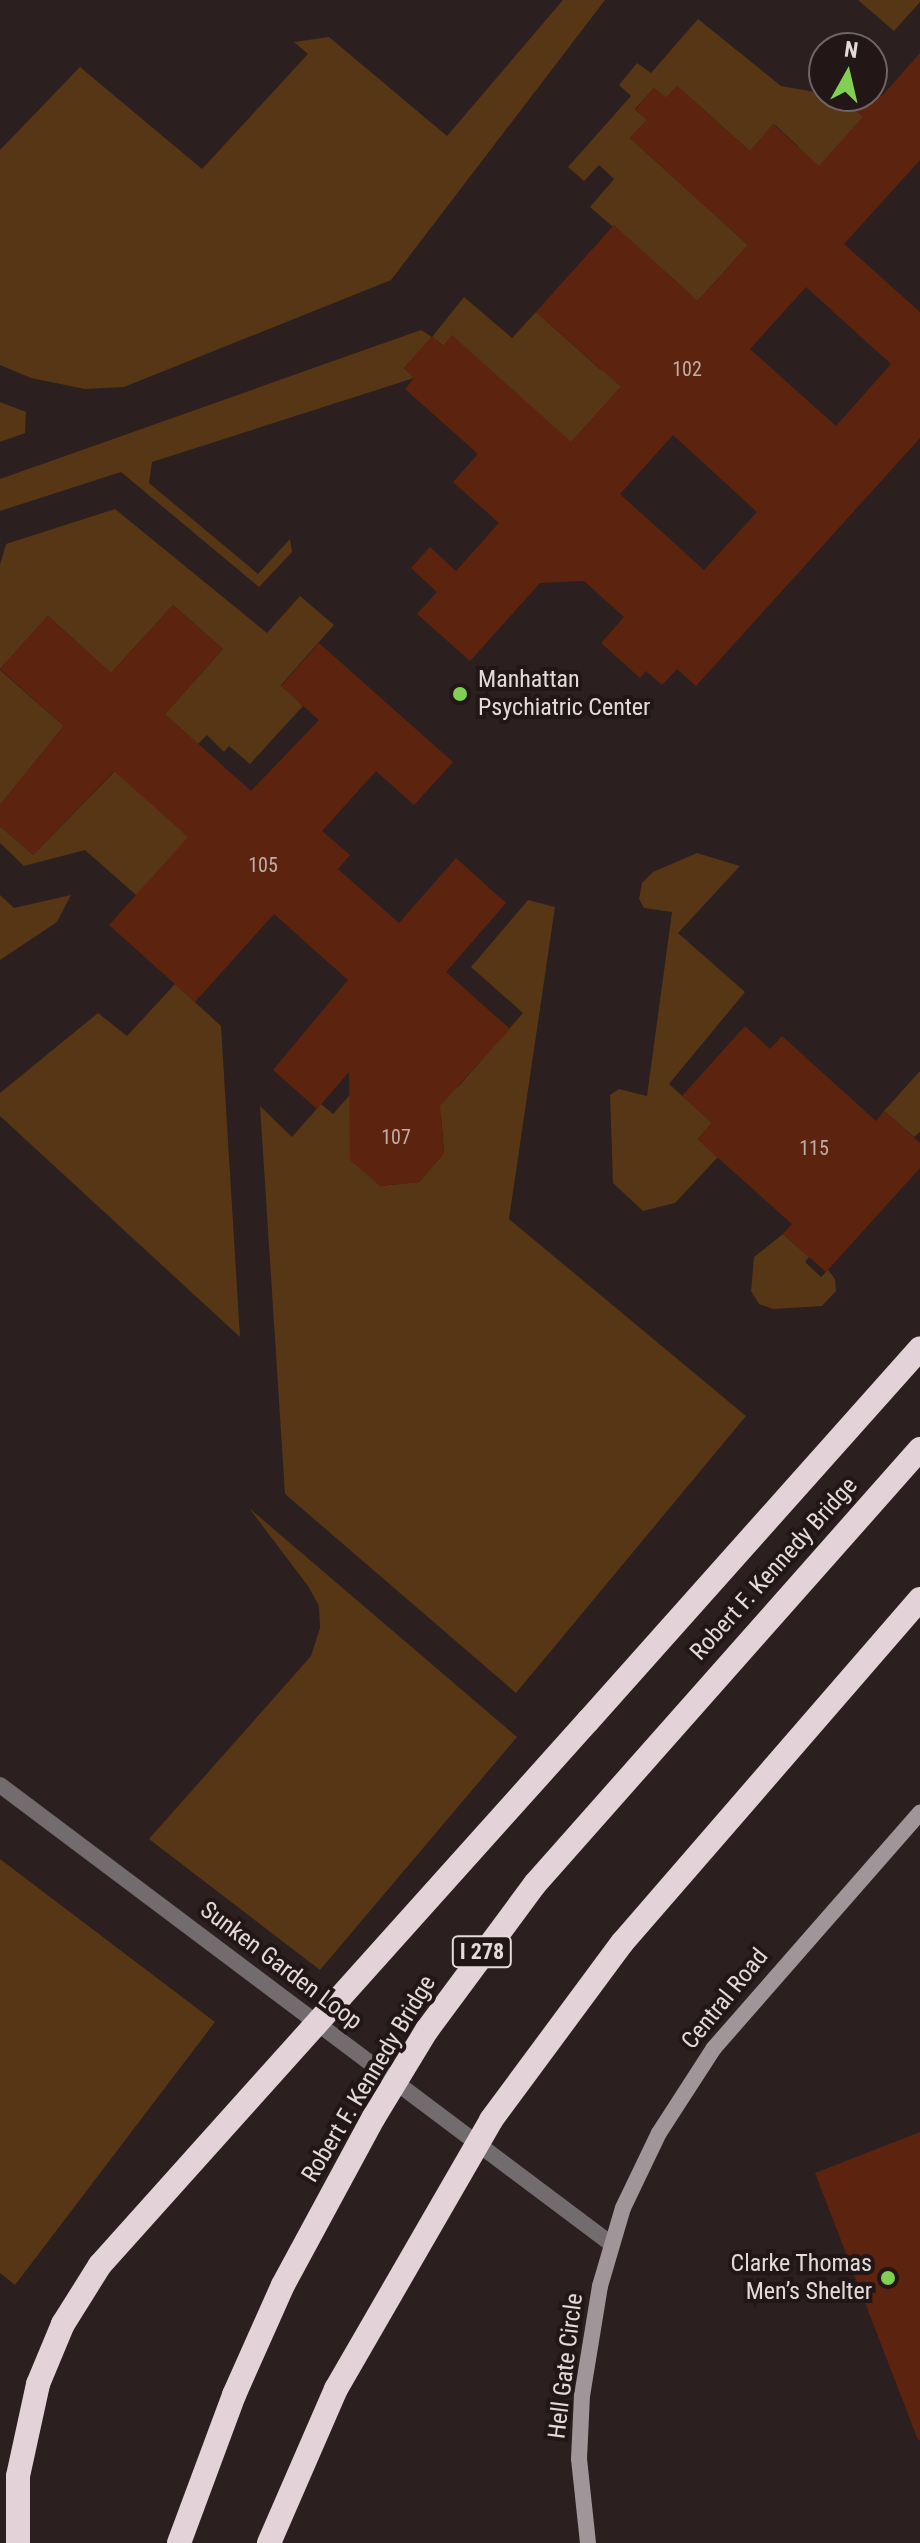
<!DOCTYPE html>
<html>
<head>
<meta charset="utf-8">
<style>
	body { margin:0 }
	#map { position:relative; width:920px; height:2543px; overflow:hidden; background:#2b1f20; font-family:"Roboto Condensed",sans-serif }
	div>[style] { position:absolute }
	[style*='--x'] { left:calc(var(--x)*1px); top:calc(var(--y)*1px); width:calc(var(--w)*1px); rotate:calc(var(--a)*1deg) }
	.green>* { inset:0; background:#563614 }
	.building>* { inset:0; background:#5c240e }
	.street>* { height:16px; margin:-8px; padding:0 8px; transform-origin:8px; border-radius:8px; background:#726c6e }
	.secondary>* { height:16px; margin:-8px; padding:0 8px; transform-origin:8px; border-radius:8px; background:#a09699 }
	.highway>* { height:24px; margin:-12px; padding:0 12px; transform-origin:12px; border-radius:12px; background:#e3d3d9 }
	.highway-bridge>* { height:24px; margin:-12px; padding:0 12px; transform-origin:12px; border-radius:12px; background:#e3d3d9 }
	.dots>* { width:22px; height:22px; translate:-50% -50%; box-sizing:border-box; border:4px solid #221616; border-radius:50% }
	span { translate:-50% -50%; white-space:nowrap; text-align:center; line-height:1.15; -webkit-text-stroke:8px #221616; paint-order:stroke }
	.number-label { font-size:20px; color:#c1ada8 }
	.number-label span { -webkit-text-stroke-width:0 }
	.shield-label span { padding:2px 6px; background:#221616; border:2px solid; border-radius:6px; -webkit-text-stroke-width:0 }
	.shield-label { font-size:22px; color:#e3dbdb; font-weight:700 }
	.poi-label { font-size:24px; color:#e3dbdb }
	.left { translate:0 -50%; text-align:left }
	.right { translate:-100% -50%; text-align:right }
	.street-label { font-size:24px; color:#e3dbdb }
	.north { position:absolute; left:808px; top:32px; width:80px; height:80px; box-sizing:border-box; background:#221616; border:2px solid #6f6565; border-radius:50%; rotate:8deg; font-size:22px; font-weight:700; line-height:32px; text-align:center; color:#e3dbdb }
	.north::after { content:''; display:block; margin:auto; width:28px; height:36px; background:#81d051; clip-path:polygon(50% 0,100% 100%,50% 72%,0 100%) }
</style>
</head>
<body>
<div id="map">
	<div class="green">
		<i style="clip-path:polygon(563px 0,605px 0,391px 280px,124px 387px,85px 389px,31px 378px,0 365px,0 150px,80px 67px,202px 169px,308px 54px,294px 42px,329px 37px,447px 136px)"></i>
		<i style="clip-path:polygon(858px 0,920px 0,920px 2px,894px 31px)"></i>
		<i style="clip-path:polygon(698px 19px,781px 86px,838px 96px,847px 103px,853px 96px,876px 103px,796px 192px,789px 159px,799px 147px,774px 124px,750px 151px,677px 86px,666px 98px,654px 88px,635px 109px,647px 120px,630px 138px,748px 245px,687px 313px,678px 283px,590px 207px,614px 179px,599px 165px,584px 181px,568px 167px,631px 96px,619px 85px,637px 63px,651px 73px)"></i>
		<i style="clip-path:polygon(464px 297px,512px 338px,536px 312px,601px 370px,631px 376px,571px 442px,432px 337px,404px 368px,414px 378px,152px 462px,149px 483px,258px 574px,290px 539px,292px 552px,259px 587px,121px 472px,0 511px,0 479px,421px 330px,432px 337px)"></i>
		<i style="clip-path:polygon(0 402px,26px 412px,25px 433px,0 442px)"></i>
		<i style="clip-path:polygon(115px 509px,267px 633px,300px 596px,334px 625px,281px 685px,303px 706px,250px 764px,229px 746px,224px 752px,207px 735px,198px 744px,165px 714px,223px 649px,173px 605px,111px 673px,48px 616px,0 669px,0 565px,6px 544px)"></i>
		<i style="clip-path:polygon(0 670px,64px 726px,0 805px)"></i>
		<i style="clip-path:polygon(115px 771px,201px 848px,136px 895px,85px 850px,24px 866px,0 843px,0 826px,33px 855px)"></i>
		<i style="clip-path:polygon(697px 853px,740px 866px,678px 933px,745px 992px,669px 1084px,712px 1123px,698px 1139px,718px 1157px,675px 1203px,643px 1211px,613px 1183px,610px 1095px,619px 1089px,647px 1096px,672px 912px,644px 908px,639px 899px,642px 883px,653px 872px)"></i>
		<i style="clip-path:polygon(0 895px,14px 908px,71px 895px,57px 922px,0 960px)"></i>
		<i style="clip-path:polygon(evenodd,528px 900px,555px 907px,509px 1219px,746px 1416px,516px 1693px,285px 1494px,260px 1106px,292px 1137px,321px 1104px,333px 1114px,393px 1046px,458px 1087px,523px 1013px,471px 967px,528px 900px,413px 1092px,441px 1115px,444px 1153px,419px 1182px,380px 1186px,413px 1092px)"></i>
		<i style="clip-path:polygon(175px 984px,221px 1026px,240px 1337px,0 1116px,0 1093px,98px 1013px,127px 1036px)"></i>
		<i style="clip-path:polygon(920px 1071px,920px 1132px,914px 1137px,884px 1111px)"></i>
		<i style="clip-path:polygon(783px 1234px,809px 1257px,805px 1262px,821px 1277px,828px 1270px,835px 1279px,836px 1291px,822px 1306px,773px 1309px,759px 1304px,751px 1291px,754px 1257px)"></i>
		<i style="clip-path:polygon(249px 1508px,517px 1737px,320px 1970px,149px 1839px,311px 1656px,320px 1628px,319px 1606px,308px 1586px)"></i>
		<i style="clip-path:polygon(0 1859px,215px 2022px,15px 2285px,0 2273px)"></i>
	</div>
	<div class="building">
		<i style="clip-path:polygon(evenodd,920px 53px,920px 160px,844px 244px,920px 312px,920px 438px,696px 686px,677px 669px,662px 685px,646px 671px,640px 678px,601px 643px,624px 617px,584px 581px,540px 583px,470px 661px,417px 614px,437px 592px,411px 568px,430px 547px,456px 571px,499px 523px,453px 482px,478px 454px,405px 389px,414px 378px,404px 368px,432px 337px,443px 346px,452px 335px,571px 442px,621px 387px,536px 312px,614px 225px,698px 301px,748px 245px,630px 138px,647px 120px,635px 110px,654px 88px,666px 98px,677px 86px,750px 151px,773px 124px,819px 166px,863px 117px,838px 96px,882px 96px,920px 53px,806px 287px,891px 364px,836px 426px,750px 349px,806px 287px,920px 53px,673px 435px,757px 512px,704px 570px,620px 494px,673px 435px)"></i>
		<i style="clip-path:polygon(173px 605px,223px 649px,165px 714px,251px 791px,319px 720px,281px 686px,319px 643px,453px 762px,414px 805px,376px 771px,322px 831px,350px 855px,338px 869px,399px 923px,456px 858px,506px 903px,446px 972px,510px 1029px,440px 1106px,444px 1153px,419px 1182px,380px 1186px,350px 1160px,349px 1072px,317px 1109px,273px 1070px,348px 980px,274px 914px,195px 1002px,109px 925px,188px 837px,114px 771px,33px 855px,0 826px,0 805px,64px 726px,0 669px,48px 616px,111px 673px)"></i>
		<i style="clip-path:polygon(745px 1026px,770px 1049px,782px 1036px,876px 1121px,884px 1111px,920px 1143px,920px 1168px,826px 1272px,783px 1234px,792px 1224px,697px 1139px,712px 1123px,682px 1096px)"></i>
		<i style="clip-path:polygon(920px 2132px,920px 2440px,918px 2440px,815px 2173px)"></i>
	</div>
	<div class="street">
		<i style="--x:0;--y:1785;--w:763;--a:36.9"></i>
	</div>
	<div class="secondary">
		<i style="--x:588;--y:2543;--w:84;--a:-96.1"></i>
		<i style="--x:579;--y:2459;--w:63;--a:-87.3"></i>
		<i style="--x:582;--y:2396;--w:111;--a:-80.7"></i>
		<i style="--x:600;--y:2286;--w:81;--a:-73.6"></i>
		<i style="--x:623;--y:2208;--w:83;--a:-64.4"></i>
		<i style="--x:659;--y:2133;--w:101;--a:-57.1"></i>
		<i style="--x:714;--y:2048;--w:313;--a:-48.8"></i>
	</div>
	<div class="highway">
		<i style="--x:588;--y:1721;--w:499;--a:-48.3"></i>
	</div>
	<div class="highway-bridge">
		<i style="--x:18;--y:2543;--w:67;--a:-90"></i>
		<i style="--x:18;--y:2476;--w:94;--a:-77.7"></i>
		<i style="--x:38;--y:2384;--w:65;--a:-67.4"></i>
		<i style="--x:63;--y:2324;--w:70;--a:-57.9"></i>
		<i style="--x:100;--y:2265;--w:731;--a:-48.11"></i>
		<i style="--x:179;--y:2543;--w:158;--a:-69.6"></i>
		<i style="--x:234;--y:2395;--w:120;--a:-66"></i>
		<i style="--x:283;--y:2285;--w:191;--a:-61.6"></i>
		<i style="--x:374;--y:2117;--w:102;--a:-58.7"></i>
		<i style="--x:427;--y:2030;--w:182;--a:-53.5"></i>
		<i style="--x:535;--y:1884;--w:581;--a:-48.49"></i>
		<i style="--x:269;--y:2543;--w:168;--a:-66.5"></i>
		<i style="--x:336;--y:2389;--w:310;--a:-60"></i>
		<i style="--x:491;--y:2120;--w:220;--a:-53.5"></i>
		<i style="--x:622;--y:1943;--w:455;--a:-49.1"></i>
	</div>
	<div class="dots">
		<i style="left:460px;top:694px;background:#81d051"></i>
		<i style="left:888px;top:2278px;background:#81d051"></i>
	</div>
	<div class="number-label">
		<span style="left:687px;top:369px">102</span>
		<span style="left:263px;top:865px">105</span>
		<span style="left:396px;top:1137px">107</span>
		<span style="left:814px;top:1148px">115</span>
	</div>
	<div class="shield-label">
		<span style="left:482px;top:1952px">I 278</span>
	</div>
	<div class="poi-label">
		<span class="left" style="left:478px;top:694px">Manhattan<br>Psychiatric Center</span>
		<span class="right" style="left:872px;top:2278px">Clarke Thomas<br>Men’s Shelter</span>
	</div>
	<div class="street-label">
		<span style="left:774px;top:1569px;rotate:-48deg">Robert F. Kennedy Bridge</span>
		<span style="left:281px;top:1966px;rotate:37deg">Sunken Garden Loop</span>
		<span style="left:725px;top:1999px;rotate:-51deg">Central Road</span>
		<span style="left:369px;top:2079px;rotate:-59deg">Robert F. Kennedy Bridge</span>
		<span style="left:566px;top:2366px;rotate:-83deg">Hell Gate Circle</span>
	</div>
	<div class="north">N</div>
</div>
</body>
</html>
